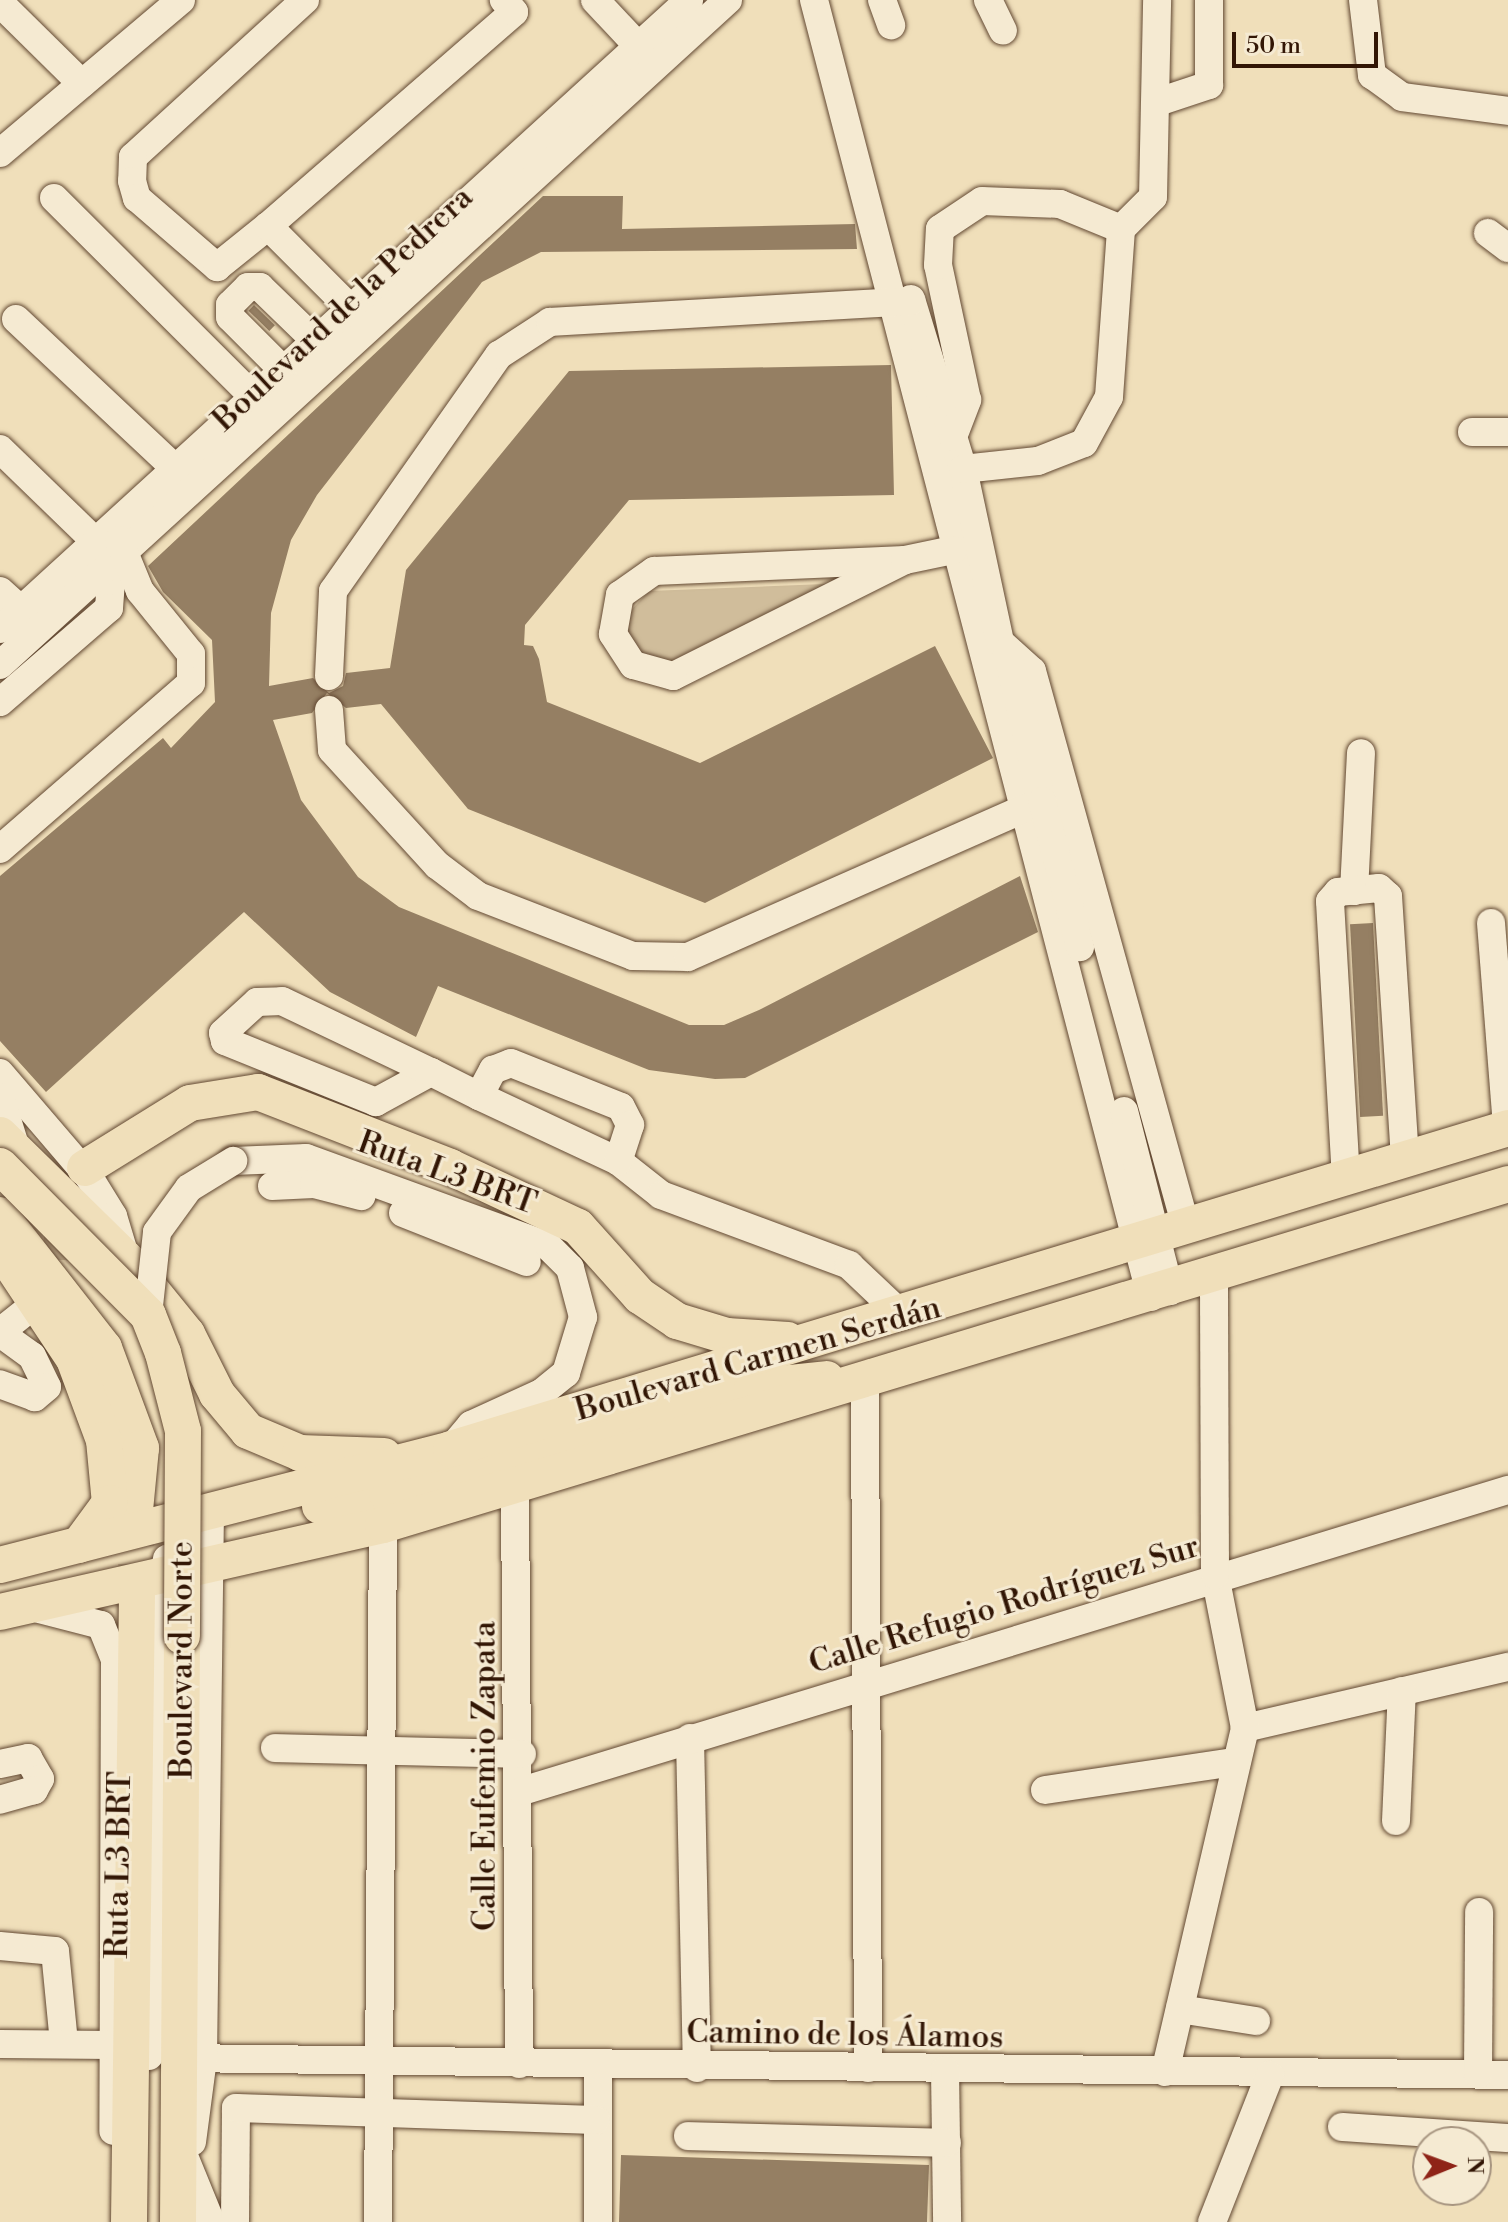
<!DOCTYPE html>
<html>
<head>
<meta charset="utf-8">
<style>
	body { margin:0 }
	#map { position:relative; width:1508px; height:2222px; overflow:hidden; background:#f0dfba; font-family:"Libre Bodoni",serif }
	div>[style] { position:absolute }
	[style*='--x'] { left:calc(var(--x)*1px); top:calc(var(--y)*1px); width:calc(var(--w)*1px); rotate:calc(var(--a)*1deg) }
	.green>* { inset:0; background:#d0bd9b }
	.building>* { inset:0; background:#957f63; transform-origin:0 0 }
	.major-tunnel>* { height:36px; margin-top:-18px; transform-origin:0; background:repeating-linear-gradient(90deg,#cab796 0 36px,transparent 0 54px) }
	.roads { filter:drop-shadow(0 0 2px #624832) drop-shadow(0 0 2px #624832) }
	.minor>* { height:28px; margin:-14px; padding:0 14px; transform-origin:14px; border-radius:14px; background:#f5ead2 }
	.major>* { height:36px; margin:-18px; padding:0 18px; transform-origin:18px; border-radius:18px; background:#f0dfba }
	.bridges { filter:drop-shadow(0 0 2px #624832) drop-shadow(0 0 2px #624832) }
	.minor-bridge>* { height:28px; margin:-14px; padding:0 14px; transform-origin:14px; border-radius:14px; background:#f5ead2 }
	.major-bridge>* { height:36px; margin:-18px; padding:0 18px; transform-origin:18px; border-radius:18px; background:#f0dfba }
	span { translate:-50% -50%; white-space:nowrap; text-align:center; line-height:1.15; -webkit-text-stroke:6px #f5ead2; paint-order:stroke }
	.street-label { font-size:32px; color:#321605 }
	.north { position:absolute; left:1412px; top:2126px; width:80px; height:80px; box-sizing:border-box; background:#f5ead2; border:2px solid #a79580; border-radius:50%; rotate:89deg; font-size:22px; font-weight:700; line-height:32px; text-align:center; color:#321605 }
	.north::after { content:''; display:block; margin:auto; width:28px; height:36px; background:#8f2418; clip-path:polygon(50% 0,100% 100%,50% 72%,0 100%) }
	.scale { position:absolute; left:1232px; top:32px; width:146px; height:36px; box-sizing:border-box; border:4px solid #321605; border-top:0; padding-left:10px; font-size:24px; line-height:28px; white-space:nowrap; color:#321605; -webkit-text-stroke:6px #f5ead2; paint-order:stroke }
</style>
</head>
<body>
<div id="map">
	<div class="green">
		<i style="clip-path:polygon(849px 583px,680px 663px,632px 654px,624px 618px,649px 591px)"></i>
	</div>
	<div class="building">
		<i style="clip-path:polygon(543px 196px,623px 196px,622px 229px,855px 224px,857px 249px,541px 252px,482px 282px,317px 495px,291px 540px,271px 613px,269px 686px,313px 678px,329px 693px,343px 686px,346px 673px,390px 668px,406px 570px,569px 371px,891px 365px,894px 495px,629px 500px,525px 625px,524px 645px,533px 646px,539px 659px,547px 702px,700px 763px,935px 646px,993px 758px,705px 903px,468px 809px,381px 704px,346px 708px,327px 693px,312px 713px,273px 720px,301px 800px,358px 877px,399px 907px,689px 1025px,724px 1025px,759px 1010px,1020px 876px,1038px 932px,745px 1078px,715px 1079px,649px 1070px,438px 986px,416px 1037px,330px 992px,244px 912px,46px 1092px,0 1041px,0 876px,163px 738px,171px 748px,215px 702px,212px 640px,163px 592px,148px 566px)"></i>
		<i style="left:254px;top:305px;width:29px;height:8px;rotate:44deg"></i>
		<i style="left:1373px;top:923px;width:193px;height:23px;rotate:87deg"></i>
		<i style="clip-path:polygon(621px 2155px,929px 2165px,927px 2222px,619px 2222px)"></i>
	</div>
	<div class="major-tunnel">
		<i style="--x:60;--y:1260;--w:56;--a:-84.9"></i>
		<i style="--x:135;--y:1510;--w:86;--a:88.7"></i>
	</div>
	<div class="roads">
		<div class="minor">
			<i style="--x:305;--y:0;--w:233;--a:137.6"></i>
			<i style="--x:133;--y:157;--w:24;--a:92"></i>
			<i style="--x:132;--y:181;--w:18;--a:74"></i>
			<i style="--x:137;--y:198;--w:106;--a:40.8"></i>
			<i style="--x:217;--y:267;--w:65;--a:-38.8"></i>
			<i style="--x:268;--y:226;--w:133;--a:45"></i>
			<i style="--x:595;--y:0;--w:66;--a:46.8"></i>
			<i style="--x:814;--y:0;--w:1340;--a:75.43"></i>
			<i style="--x:882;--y:0;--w:27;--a:70"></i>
			<i style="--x:988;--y:0;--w:34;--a:64"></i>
			<i style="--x:1363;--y:0;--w:76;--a:83.2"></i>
			<i style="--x:1372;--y:75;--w:37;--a:36"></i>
			<i style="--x:1402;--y:97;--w:107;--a:7.5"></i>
			<i style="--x:0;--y:3;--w:115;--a:44.6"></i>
			<i style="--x:1158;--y:102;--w:54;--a:-18.4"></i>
			<i style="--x:1209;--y:85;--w:85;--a:-90"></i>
			<i style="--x:0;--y:153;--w:237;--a:-40.2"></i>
			<i style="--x:54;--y:198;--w:299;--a:44.9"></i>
			<i style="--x:268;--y:226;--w:326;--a:-41"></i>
			<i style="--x:514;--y:12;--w:16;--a:-130"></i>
			<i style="--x:1488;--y:233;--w:25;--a:37"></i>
			<i style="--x:911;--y:299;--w:178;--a:73"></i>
			<i style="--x:963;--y:469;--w:177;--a:77.9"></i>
			<i style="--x:1000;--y:642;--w:43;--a:42.2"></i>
			<i style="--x:1032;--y:671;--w:577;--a:74.52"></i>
			<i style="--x:16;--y:319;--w:219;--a:43.2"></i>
			<i style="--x:284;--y:371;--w:76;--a:-135"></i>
			<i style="--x:230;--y:317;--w:12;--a:-90"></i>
			<i style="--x:230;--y:305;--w:25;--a:-45"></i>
			<i style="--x:248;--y:287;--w:12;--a:0"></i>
			<i style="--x:260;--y:287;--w:93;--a:44.1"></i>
			<i style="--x:1472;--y:432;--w:36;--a:0"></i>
			<i style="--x:953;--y:437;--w:40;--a:-69"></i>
			<i style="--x:967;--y:400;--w:138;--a:-102.1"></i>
			<i style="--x:938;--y:265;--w:36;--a:-87"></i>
			<i style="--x:940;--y:229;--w:50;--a:-33.7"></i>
			<i style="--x:982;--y:201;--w:78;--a:2.2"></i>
			<i style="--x:1060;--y:204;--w:66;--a:22.3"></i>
			<i style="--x:0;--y:449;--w:134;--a:44.1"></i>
			<i style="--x:96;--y:542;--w:31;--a:58"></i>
			<i style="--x:112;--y:568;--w:40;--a:94.3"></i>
			<i style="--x:109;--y:608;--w:144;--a:139.2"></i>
			<i style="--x:963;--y:469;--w:75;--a:-6.1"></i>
			<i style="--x:1038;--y:461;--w:49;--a:-21.4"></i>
			<i style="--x:1084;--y:443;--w:52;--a:-61.5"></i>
			<i style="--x:1109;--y:397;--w:168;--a:-85.9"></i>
			<i style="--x:1121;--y:229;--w:45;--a:-45"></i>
			<i style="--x:1153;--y:197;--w:197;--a:-88.8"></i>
			<i style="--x:905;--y:560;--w:259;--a:153.4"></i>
			<i style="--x:673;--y:676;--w:41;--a:-164.6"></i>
			<i style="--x:633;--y:665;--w:37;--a:-123"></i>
			<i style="--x:613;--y:634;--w:40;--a:-80"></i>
			<i style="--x:620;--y:595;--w:42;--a:-35.2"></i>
			<i style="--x:654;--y:571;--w:251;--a:-2.5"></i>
			<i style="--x:905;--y:560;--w:49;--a:-11.8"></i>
			<i style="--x:0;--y:591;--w:28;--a:42"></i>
			<i style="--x:0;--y:629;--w:933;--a:-42.39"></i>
			<i style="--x:0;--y:665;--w:986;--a:-42.41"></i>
			<i style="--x:329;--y:676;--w:85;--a:-87.3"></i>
			<i style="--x:333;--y:591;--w:289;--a:-54.9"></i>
			<i style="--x:499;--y:355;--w:61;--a:-32.9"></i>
			<i style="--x:550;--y:322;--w:362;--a:-3.3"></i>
			<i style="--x:329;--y:710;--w:40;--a:85.7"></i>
			<i style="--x:332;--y:750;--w:156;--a:47.6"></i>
			<i style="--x:437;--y:865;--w:51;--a:37.1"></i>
			<i style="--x:478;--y:896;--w:166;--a:21.2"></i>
			<i style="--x:633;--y:956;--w:55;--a:1"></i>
			<i style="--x:688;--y:957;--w:387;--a:-23.8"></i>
			<i style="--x:1042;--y:801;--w:154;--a:-103.1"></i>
			<i style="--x:1042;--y:801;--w:151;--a:75.4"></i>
			<i style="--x:0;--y:849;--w:253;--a:-41"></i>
			<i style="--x:191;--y:683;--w:29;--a:-90"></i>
			<i style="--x:191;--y:654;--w:81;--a:-129"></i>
			<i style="--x:140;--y:591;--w:55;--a:-112.4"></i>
			<i style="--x:1354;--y:891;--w:138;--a:-87.1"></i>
			<i style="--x:1491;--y:923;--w:206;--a:85.5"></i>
			<i style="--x:431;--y:1072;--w:63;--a:151.4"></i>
			<i style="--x:376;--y:1102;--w:163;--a:-158"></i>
			<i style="--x:225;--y:1041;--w:8;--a:-104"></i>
			<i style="--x:223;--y:1033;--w:46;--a:-42.4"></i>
			<i style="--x:257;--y:1002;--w:25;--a:-2"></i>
			<i style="--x:282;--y:1001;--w:165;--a:25.5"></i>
			<i style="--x:431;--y:1072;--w:54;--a:26.6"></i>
			<i style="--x:479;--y:1096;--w:153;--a:25.1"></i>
			<i style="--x:618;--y:1161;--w:55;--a:38.3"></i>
			<i style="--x:661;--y:1195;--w:201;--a:20.4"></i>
			<i style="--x:849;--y:1265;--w:74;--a:43.4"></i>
			<i style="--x:0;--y:1073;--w:137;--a:49.4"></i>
			<i style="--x:89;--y:1177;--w:46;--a:58.4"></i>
			<i style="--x:113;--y:1216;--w:45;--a:73.2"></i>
			<i style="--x:479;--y:1096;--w:30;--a:-62"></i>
			<i style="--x:493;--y:1070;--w:19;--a:-21"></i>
			<i style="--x:511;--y:1063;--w:118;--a:21.8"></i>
			<i style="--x:621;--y:1107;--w:20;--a:63"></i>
			<i style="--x:630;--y:1125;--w:38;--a:108"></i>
			<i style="--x:0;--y:1097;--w:58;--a:72.8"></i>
			<i style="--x:1124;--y:1111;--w:186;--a:75.7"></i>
			<i style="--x:233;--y:1161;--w:73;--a:-2.4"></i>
			<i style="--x:306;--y:1158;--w:258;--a:20"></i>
			<i style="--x:548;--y:1246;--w:31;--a:45"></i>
			<i style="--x:570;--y:1268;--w:51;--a:75.1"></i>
			<i style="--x:583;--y:1317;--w:59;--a:106.9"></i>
			<i style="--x:566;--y:1373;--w:32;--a:141"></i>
			<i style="--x:541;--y:1393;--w:77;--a:155.4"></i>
			<i style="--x:471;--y:1425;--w:31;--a:130"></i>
			<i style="--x:1346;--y:1179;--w:278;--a:-93.3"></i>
			<i style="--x:1330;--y:901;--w:12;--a:-48"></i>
			<i style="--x:1338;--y:892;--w:41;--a:-5.6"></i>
			<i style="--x:1379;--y:888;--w:12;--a:42"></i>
			<i style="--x:1388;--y:896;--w:265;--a:86.3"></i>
			<i style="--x:272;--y:1186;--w:42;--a:-2.7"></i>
			<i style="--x:314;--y:1184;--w:49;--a:14.3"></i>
			<i style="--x:403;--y:1213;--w:133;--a:21.6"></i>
			<i style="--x:0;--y:1332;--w:50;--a:-38.5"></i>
			<i style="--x:0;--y:1333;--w:39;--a:36"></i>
			<i style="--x:32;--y:1356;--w:34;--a:64"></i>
			<i style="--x:47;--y:1387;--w:16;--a:140"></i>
			<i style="--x:35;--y:1397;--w:37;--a:-160"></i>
			<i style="--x:865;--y:1383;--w:685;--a:89.75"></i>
			<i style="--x:515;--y:1487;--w:577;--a:89.6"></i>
			<i style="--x:39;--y:1609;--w:64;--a:14.5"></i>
			<i style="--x:101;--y:1625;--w:38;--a:68"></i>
			<i style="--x:115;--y:1660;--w:471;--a:90.2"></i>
			<i style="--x:1245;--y:1728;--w:270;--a:-13.1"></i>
			<i style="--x:690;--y:1738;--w:330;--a:88.8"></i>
			<i style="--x:275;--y:1748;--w:247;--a:1.4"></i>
			<i style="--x:0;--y:1764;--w:29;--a:-12"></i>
			<i style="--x:28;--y:1758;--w:24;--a:60"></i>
			<i style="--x:40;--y:1779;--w:13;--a:119"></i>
			<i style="--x:34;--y:1790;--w:35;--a:164"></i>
			<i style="--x:1045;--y:1790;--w:192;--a:-8.4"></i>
			<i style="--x:522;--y:1791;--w:1031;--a:-16.98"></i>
			<i style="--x:1396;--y:1821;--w:130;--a:-87.4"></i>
			<i style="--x:0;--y:1946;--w:55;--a:5.2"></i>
			<i style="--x:55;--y:1951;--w:92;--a:84.4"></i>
			<i style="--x:1180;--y:2009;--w:77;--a:9"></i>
			<i style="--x:0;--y:2044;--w:112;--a:0.5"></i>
			<i style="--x:149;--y:2056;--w:450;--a:-88.9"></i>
			<i style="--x:158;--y:1606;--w:48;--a:-79.2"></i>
			<i style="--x:180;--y:2058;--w:1328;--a:0.73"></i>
			<i style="--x:598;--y:2066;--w:156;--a:90"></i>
			<i style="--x:945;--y:2070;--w:152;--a:89.2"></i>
			<i style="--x:1165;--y:2072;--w:353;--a:-76.9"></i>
			<i style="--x:1245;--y:1728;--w:156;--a:-101.1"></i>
			<i style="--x:1215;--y:1575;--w:296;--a:-90.2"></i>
			<i style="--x:1478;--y:2074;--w:162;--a:-89.6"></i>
			<i style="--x:1342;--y:2127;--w:166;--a:3.8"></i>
			<i style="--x:688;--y:2136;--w:259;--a:1.5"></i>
			<i style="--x:192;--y:2142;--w:84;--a:-82.5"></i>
			<i style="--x:203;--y:2059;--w:546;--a:-89.27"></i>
			<i style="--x:184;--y:2156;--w:71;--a:67.8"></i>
			<i style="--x:235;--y:2222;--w:114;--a:-89.5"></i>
			<i style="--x:236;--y:2108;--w:360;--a:1.9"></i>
			<i style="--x:378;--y:2222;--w:697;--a:-89.59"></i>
			<i style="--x:1212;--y:2222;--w:158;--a:-68.5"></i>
		</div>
		<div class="major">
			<i style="--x:0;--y:1135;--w:177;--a:44.5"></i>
			<i style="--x:126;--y:1259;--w:97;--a:50.9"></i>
			<i style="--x:187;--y:1334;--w:67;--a:63.4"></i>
			<i style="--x:217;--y:1394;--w:48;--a:50"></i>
			<i style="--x:248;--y:1431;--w:56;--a:22.9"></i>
			<i style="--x:300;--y:1453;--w:84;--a:2"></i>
			<i style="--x:85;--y:1168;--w:123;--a:-31.8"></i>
			<i style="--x:190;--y:1103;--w:69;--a:-9.2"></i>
			<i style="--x:258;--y:1092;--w:206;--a:21.3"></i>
			<i style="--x:450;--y:1167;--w:141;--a:25.1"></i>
			<i style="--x:578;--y:1227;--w:93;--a:48.1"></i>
			<i style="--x:640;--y:1296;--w:45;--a:34"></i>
			<i style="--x:677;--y:1321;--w:52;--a:16.7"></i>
			<i style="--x:727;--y:1336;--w:61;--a:3.8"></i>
			<i style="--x:0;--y:1215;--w:169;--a:52"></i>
			<i style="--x:104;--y:1348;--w:107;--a:69.7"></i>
			<i style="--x:141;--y:1448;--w:62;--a:95.5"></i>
			<i style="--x:0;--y:1248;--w:133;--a:56.3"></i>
			<i style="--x:74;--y:1359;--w:86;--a:69.7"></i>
			<i style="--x:104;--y:1440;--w:63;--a:84.6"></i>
			<i style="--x:110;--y:1503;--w:52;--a:126.4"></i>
			<i style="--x:320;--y:1506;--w:68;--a:-10.2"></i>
			<i style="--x:387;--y:1494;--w:380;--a:-16.3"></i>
			<i style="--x:752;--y:1387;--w:75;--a:-6.1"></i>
			<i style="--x:0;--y:1565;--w:466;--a:-14.4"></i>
			<i style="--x:451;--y:1449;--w:1105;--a:-16.89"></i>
			<i style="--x:0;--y:1612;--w:393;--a:-12.8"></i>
			<i style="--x:383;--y:1525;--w:1176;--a:-16.86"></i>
			<i style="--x:129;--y:2222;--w:626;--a:-89.27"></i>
			<i style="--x:178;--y:2222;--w:586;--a:-89.61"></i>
		</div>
	</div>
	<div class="bridges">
		<div class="minor-bridge">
			<i style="--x:148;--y:1315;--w:83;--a:-83.8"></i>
			<i style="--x:157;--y:1232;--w:54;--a:-54"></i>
			<i style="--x:189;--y:1188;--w:52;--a:-31.5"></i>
		</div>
		<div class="major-bridge">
			<i style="--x:0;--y:1166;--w:210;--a:45.2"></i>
			<i style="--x:148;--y:1315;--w:41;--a:68.5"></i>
			<i style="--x:163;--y:1353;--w:81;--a:75.6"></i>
			<i style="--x:183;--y:1431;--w:205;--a:90.3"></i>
		</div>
	</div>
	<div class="street-label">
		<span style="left:343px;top:309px;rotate:-43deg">Boulevard de la Pedrera</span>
		<span style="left:447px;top:1173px;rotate:20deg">Ruta L3 BRT</span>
		<span style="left:758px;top:1359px;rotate:-16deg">Boulevard Carmen Serdán</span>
		<span style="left:1004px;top:1605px;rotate:-17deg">Calle Refugio Rodríguez Sur</span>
		<span style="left:182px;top:1660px;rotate:-90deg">Boulevard Norte</span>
		<span style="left:485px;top:1776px;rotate:-90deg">Calle Eufemio Zapata</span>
		<span style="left:119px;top:1865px;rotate:-89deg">Ruta L3 BRT</span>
		<span style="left:845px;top:2035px;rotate:1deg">Camino de los Álamos</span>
	</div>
	<div class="north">N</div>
	<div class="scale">50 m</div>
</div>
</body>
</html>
